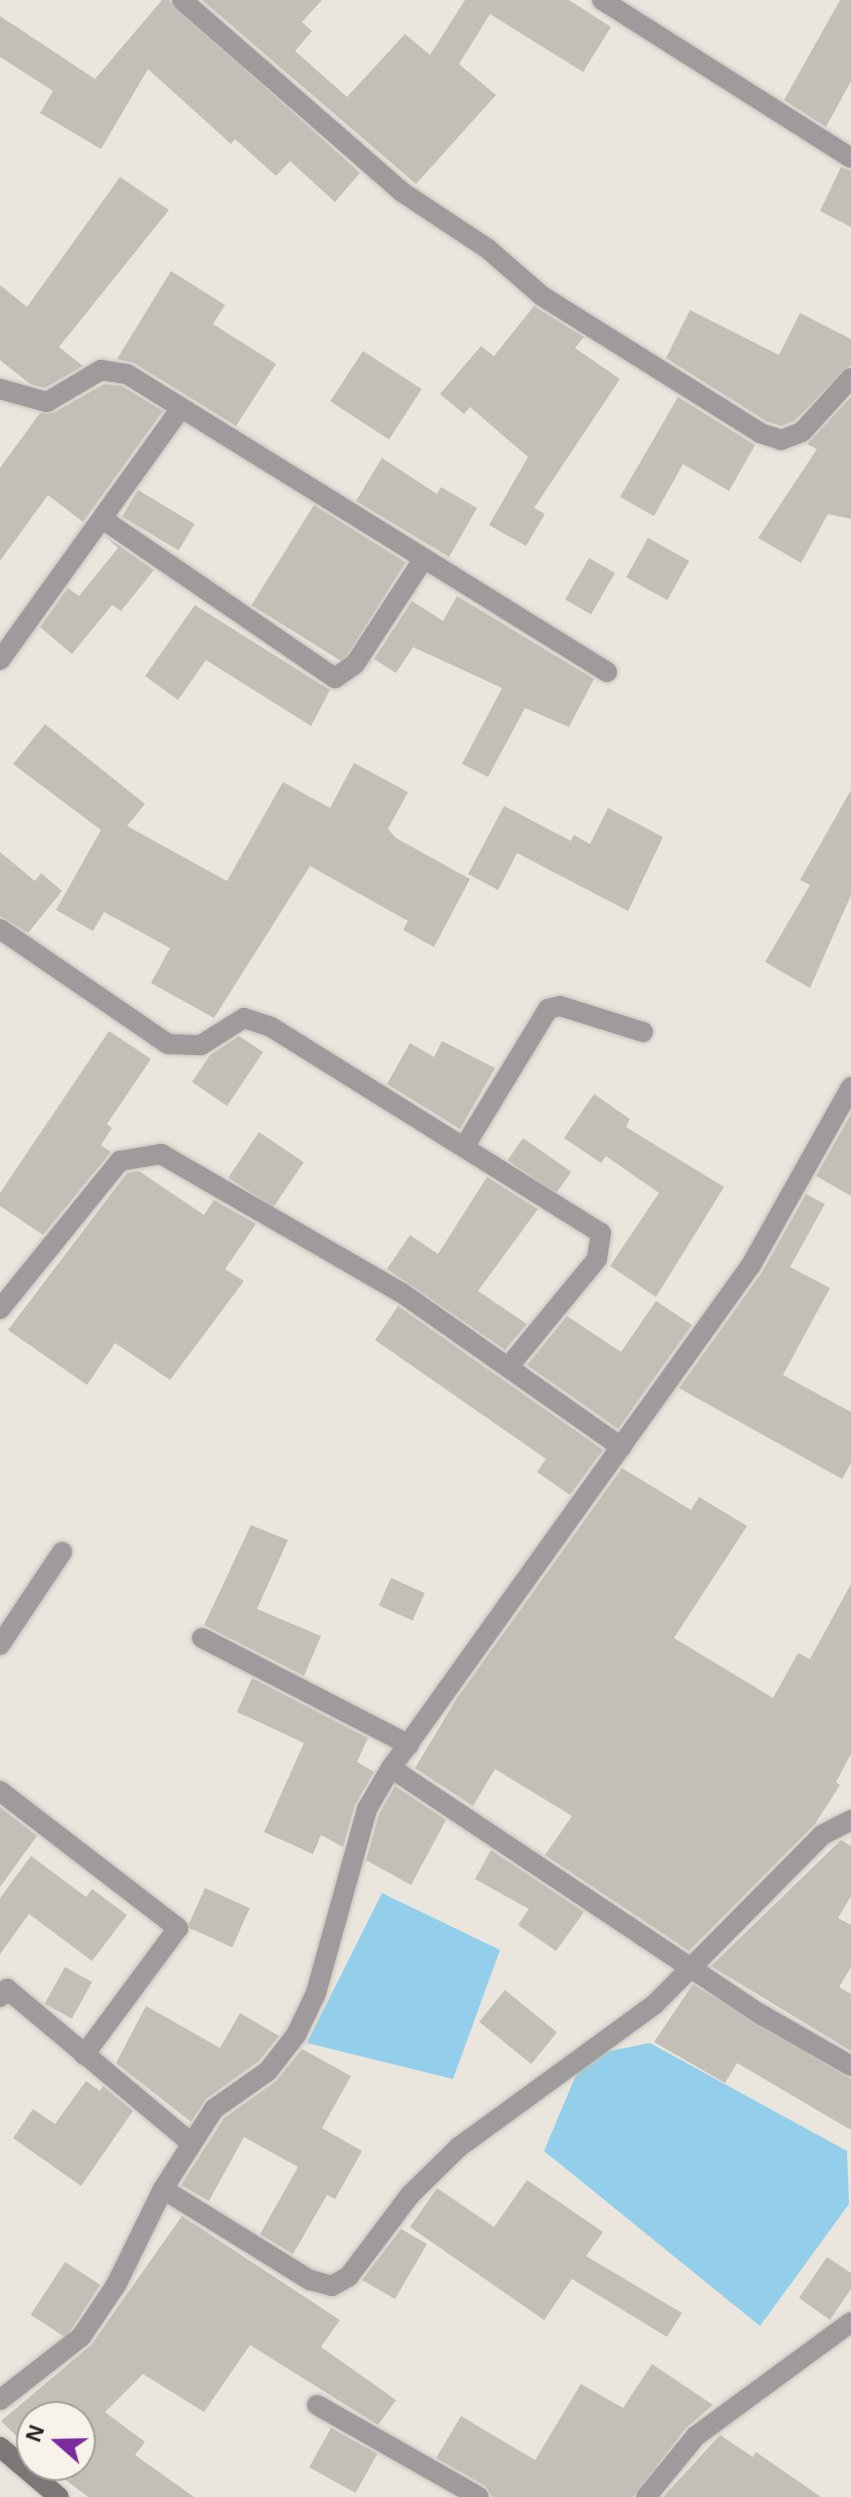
<!DOCTYPE html>
<html>
<head>
<meta charset="utf-8">
<style>
	body { margin:0 }
	#map { position:relative; width:851px; height:2497px; overflow:hidden; background:#eae6de; font-family:Arial,sans-serif }
	div>[style] { position:absolute }
	[style*='--x'] { left:calc(var(--x)*1px); top:calc(var(--y)*1px); width:calc(var(--w)*1px); rotate:calc(var(--a)*1deg) }
	.water>* { inset:0; background:#93cfea }
	.building>* { inset:0; background:#c3bfb7; transform-origin:0 0 }
	.roads { filter:drop-shadow(0 0 2px #c6c3bc) drop-shadow(0 0 2px #c6c3bc) }
	.street>* { height:20px; margin:-10px; padding:0 10px; transform-origin:10px; border-radius:10px; background:#9f9a9b }
	.secondary>* { height:20px; margin:-10px; padding:0 10px; transform-origin:10px; border-radius:10px; background:#7c7677 }
	span { translate:-50% -50%; white-space:nowrap; text-align:center; line-height:1.15; -webkit-text-stroke:7px #f7f3eb; paint-order:stroke }
	.north { position:absolute; left:16px; top:2401px; width:80px; height:80px; box-sizing:border-box; background:#f7f3eb; border:2px solid #a39f99; border-radius:50%; rotate:290deg; font-size:22px; font-weight:700; line-height:32px; text-align:center; color:#24221f }
	.north::after { content:''; display:block; margin:auto; width:28px; height:36px; background:#7a2b9c; clip-path:polygon(50% 0,100% 100%,50% 72%,0 100%) }
</style>
</head>
<body>
<div id="map">
	<div class="water">
		<i style="clip-path:polygon(382px 1893px,500px 1950px,453px 2079px,307px 2043px)"></i>
		<i style="clip-path:polygon(650px 2043px,847px 2151px,849px 2204px,760px 2326px,544px 2151px,584px 2056px)"></i>
	</div>
	<div class="building">
		<i style="clip-path:polygon(162px 0,169px 0,360px 173px,335px 202px,290px 161px,276px 176px,235px 139px,231px 144px,148px 69px,101px 149px,40px 113px,53px 91px,0 57px,0 16px,95px 79px)"></i>
		<i style="clip-path:polygon(202px 0,322px 0,302px 22px,312px 31px,295px 51px,347px 97px,405px 34px,430px 55px,465px 0,569px 0,611px 27px,583px 72px,490px 14px,459px 64px,496px 95px,416px 184px)"></i>
		<i style="clip-path:polygon(840px 0,851px 0,851px 81px,826px 127px,784px 100px)"></i>
		<i style="clip-path:polygon(841px 167px,851px 171px,851px 227px,820px 211px)"></i>
		<i style="clip-path:polygon(120px 177px,169px 210px,59px 347px,83px 366px,45px 388px,30px 384px,0 360px,0 285px,27px 307px)"></i>
		<i style="clip-path:polygon(171px 271px,225px 305px,213px 324px,276px 364px,236px 426px,134px 363px,117px 359px)"></i>
		<i style="clip-path:polygon(534px 306px,584px 337px,575px 348px,620px 379px,534px 508px,545px 514px,526px 546px,489px 525px,528px 457px,470px 407px,464px 414px,440px 394px,481px 346px,494px 356px)"></i>
		<i style="clip-path:polygon(690px 310px,779px 355px,800px 313px,851px 339px,851px 365px,794px 421px,781px 426px,766px 421px,666px 358px)"></i>
		<i style="left:363px;top:351px;width:70px;height:60px;rotate:33deg"></i>
		<i style="clip-path:polygon(104px 384px,122px 386px,163px 411px,83px 522px,48px 495px,0 561px,0 468px,40px 413px,53px 413px)"></i>
		<i style="clip-path:polygon(678px 397px,755px 445px,729px 491px,683px 464px,654px 516px,620px 497px)"></i>
		<i style="clip-path:polygon(851px 397px,851px 519px,828px 514px,801px 563px,758px 538px,817px 449px,807px 444px)"></i>
		<i style="clip-path:polygon(382px 458px,437px 494px,441px 487px,477px 508px,449px 557px,356px 501px)"></i>
		<i style="left:138px;top:490px;width:66px;height:31px;rotate:31deg"></i>
		<i style="left:314px;top:505px;width:108px;height:118px;rotate:32deg"></i>
		<i style="clip-path:polygon(105px 536px,154px 570px,121px 611px,112px 605px,72px 654px,40px 627px,68px 588px,79px 596px,118px 548px)"></i>
		<i style="left:648px;top:538px;width:47px;height:45px;rotate:29deg"></i>
		<i style="left:589px;top:558px;width:30px;height:48px;rotate:30deg"></i>
		<i style="clip-path:polygon(457px 596px,594px 679px,569px 727px,525px 708px,488px 777px,462px 764px,502px 688px,413px 647px,396px 673px,374px 659px,412px 601px,443px 621px)"></i>
		<i style="clip-path:polygon(195px 605px,330px 690px,311px 726px,206px 660px,178px 700px,145px 676px)"></i>
		<i style="clip-path:polygon(45px 724px,145px 804px,127px 826px,227px 881px,283px 782px,330px 808px,354px 763px,408px 792px,388px 829px,396px 838px,470px 879px,434px 947px,403px 930px,408px 921px,310px 866px,214px 1018px,151px 983px,170px 948px,104px 912px,93px 931px,56px 910px,101px 830px,13px 764px)"></i>
		<i style="clip-path:polygon(851px 790px,851px 895px,810px 988px,765px 962px,810px 885px,800px 880px)"></i>
		<i style="clip-path:polygon(504px 806px,571px 841px,574px 835px,590px 844px,608px 808px,663px 837px,628px 911px,517px 853px,498px 890px,468px 874px)"></i>
		<i style="clip-path:polygon(0 852px,35px 881px,41px 873px,62px 891px,28px 933px,0 916px)"></i>
		<i style="clip-path:polygon(109px 1031px,151px 1059px,107px 1124px,112px 1128px,101px 1145px,111px 1152px,43px 1235px,0 1206px,0 1193px)"></i>
		<i style="clip-path:polygon(239px 1036px,263px 1052px,227px 1106px,192px 1082px,210px 1055px)"></i>
		<i style="clip-path:polygon(442px 1041px,495px 1068px,460px 1129px,387px 1084px,410px 1043px,434px 1057px)"></i>
		<i style="clip-path:polygon(594px 1094px,630px 1119px,626px 1127px,724px 1187px,656px 1297px,610px 1266px,659px 1193px,606px 1156px,601px 1163px,564px 1138px)"></i>
		<i style="clip-path:polygon(851px 1114px,851px 1196px,816px 1176px)"></i>
		<i style="left:259px;top:1132px;width:54px;height:55px;rotate:34deg"></i>
		<i style="left:523px;top:1138px;width:59px;height:27px;rotate:35deg"></i>
		<i style="clip-path:polygon(139px 1171px,204px 1215px,214px 1200px,256px 1224px,225px 1269px,244px 1281px,170px 1380px,115px 1343px,87px 1385px,8px 1330px,127px 1173px)"></i>
		<i style="clip-path:polygon(487px 1177px,538px 1209px,478px 1291px,527px 1324px,505px 1350px,387px 1269px,410px 1235px,438px 1254px)"></i>
		<i style="clip-path:polygon(806px 1194px,825px 1204px,790px 1267px,830px 1288px,783px 1375px,851px 1412px,851px 1463px,842px 1479px,679px 1388px,762px 1272px)"></i>
		<i style="clip-path:polygon(656px 1301px,692px 1325px,618px 1429px,527px 1365px,567px 1316px,621px 1352px)"></i>
		<i style="clip-path:polygon(398px 1306px,603px 1450px,570px 1495px,537px 1472px,546px 1459px,375px 1340px)"></i>
		<i style="clip-path:polygon(622px 1468px,691px 1510px,699px 1497px,747px 1526px,674px 1638px,773px 1698px,798px 1653px,810px 1659px,851px 1584px,851px 1754px,836px 1782px,840px 1785px,815px 1824px,689px 1951px,545px 1855px,572px 1816px,495px 1769px,473px 1806px,415px 1768px,457px 1698px)"></i>
		<i style="clip-path:polygon(251px 1525px,288px 1540px,257px 1609px,321px 1636px,304px 1676px,204px 1625px)"></i>
		<i style="left:391px;top:1578px;width:37px;height:30px;rotate:24deg"></i>
		<i style="clip-path:polygon(252px 1678px,368px 1738px,357px 1762px,374px 1772px,355px 1805px,343px 1847px,321px 1835px,313px 1854px,264px 1832px,304px 1743px,237px 1712px)"></i>
		<i style="clip-path:polygon(395px 1786px,446px 1820px,411px 1885px,366px 1860px,379px 1814px)"></i>
		<i style="clip-path:polygon(0 1807px,37px 1836px,0 1887px)"></i>
		<i style="clip-path:polygon(841px 1840px,851px 1846px,851px 1896px,838px 1918px,851px 1925px,851px 1967px,839px 1987px,851px 1994px,851px 2051px,711px 1966px)"></i>
		<i style="clip-path:polygon(491px 1850px,584px 1912px,556px 1951px,518px 1925px,529px 1909px,475px 1879px)"></i>
		<i style="clip-path:polygon(31px 1856px,86px 1897px,92px 1889px,127px 1915px,92px 1961px,29px 1914px,0 1954px,0 1898px)"></i>
		<i style="left:205px;top:1888px;width:49px;height:43px;rotate:24deg"></i>
		<i style="left:65px;top:1967px;width:31px;height:42px;rotate:29deg"></i>
		<i style="clip-path:polygon(693px 1984px,851px 2079px,851px 2130px,737px 2063px,725px 2083px,654px 2042px)"></i>
		<i style="left:505px;top:1990px;width:67px;height:41px;rotate:39deg"></i>
		<i style="clip-path:polygon(146px 2006px,220px 2048px,240px 2013px,279px 2036px,259px 2061px,206px 2099px,191px 2122px,116px 2063px)"></i>
		<i style="clip-path:polygon(302px 2049px,351px 2076px,322px 2128px,362px 2151px,335px 2199px,327px 2195px,293px 2254px,260px 2234px,298px 2167px,244px 2137px,209px 2201px,181px 2185px,224px 2118px,276px 2081px)"></i>
		<i style="clip-path:polygon(86px 2081px,100px 2091px,103px 2086px,133px 2111px,81px 2186px,13px 2138px,33px 2109px,55px 2124px)"></i>
		<i style="clip-path:polygon(527px 2180px,603px 2232px,586px 2256px,682px 2313px,667px 2337px,572px 2279px,544px 2320px,410px 2227px,437px 2188px,494px 2227px)"></i>
		<i style="clip-path:polygon(182px 2216px,340px 2320px,321px 2347px,396px 2400px,378px 2425px,250px 2345px,204px 2412px,143px 2374px,105px 2412px,145px 2442px,135px 2455px,194px 2497px,88px 2497px,46px 2465px,80px 2465px,80px 2417px,32px 2417px,32px 2451px,1px 2421px,91px 2345px)"></i>
		<i style="clip-path:polygon(401px 2229px,427px 2244px,395px 2299px,362px 2280px)"></i>
		<i style="clip-path:polygon(827px 2257px,851px 2273px,851px 2289px,830px 2320px,799px 2298px)"></i>
		<i style="left:65px;top:2262px;width:42px;height:63px;rotate:33deg"></i>
		<i style="clip-path:polygon(652px 2364px,713px 2405px,686px 2428px,633px 2497px,492px 2497px,485px 2486px,436px 2458px,461px 2416px,535px 2460px,581px 2384px,623px 2408px)"></i>
		<i style="left:331px;top:2428px;width:53px;height:45px;rotate:29deg"></i>
		<i style="clip-path:polygon(720px 2435px,753px 2457px,756px 2452px,821px 2497px,663px 2497px)"></i>
	</div>
	<div class="roads">
		<div class="street">
			<i style="--x:182;--y:0;--w:292;--a:41.1"></i>
			<i style="--x:402;--y:192;--w:103;--a:33.5"></i>
			<i style="--x:488;--y:249;--w:72;--a:41"></i>
			<i style="--x:542;--y:296;--w:257;--a:32.1"></i>
			<i style="--x:760;--y:433;--w:22;--a:18"></i>
			<i style="--x:781;--y:440;--w:22;--a:-21"></i>
			<i style="--x:802;--y:432;--w:73;--a:-47.8"></i>
			<i style="--x:602;--y:0;--w:295;--a:32.4"></i>
			<i style="--x:0;--y:389;--w:49;--a:15.5"></i>
			<i style="--x:47;--y:402;--w:63;--a:-30.7"></i>
			<i style="--x:101;--y:370;--w:26;--a:9"></i>
			<i style="--x:127;--y:374;--w:565;--a:31.83"></i>
			<i style="--x:104;--y:520;--w:280;--a:34.4"></i>
			<i style="--x:335;--y:678;--w:24;--a:-35"></i>
			<i style="--x:355;--y:664;--w:126;--a:-56.9"></i>
			<i style="--x:0;--y:660;--w:310;--a:-54.3"></i>
			<i style="--x:0;--y:929;--w:204;--a:34.4"></i>
			<i style="--x:168;--y:1044;--w:33;--a:2"></i>
			<i style="--x:201;--y:1045;--w:51;--a:-32.1"></i>
			<i style="--x:244;--y:1018;--w:28;--a:18"></i>
			<i style="--x:271;--y:1027;--w:389;--a:32"></i>
			<i style="--x:601;--y:1233;--w:26;--a:99"></i>
			<i style="--x:597;--y:1259;--w:139;--a:129.4"></i>
			<i style="--x:851;--y:1087;--w:204;--a:119.3"></i>
			<i style="--x:751;--y:1265;--w:619;--a:125.59"></i>
			<i style="--x:391;--y:1768;--w:446;--a:33.7"></i>
			<i style="--x:762;--y:2015;--w:103;--a:29.8"></i>
			<i style="--x:466;--y:1144;--w:158;--a:-58.7"></i>
			<i style="--x:548;--y:1009;--w:12;--a:-14"></i>
			<i style="--x:560;--y:1006;--w:87;--a:17.4"></i>
			<i style="--x:0;--y:1309;--w:191;--a:-51"></i>
			<i style="--x:120;--y:1161;--w:42;--a:-9.7"></i>
			<i style="--x:161;--y:1154;--w:278;--a:30"></i>
			<i style="--x:402;--y:1293;--w:268;--a:35.1"></i>
			<i style="--x:202;--y:1638;--w:233;--a:27.3"></i>
			<i style="--x:0;--y:1645;--w:112;--a:-56.3"></i>
			<i style="--x:0;--y:1791;--w:225;--a:37.6"></i>
			<i style="--x:178;--y:1928;--w:158;--a:126.5"></i>
			<i style="--x:0;--y:1997;--w:11;--a:-49"></i>
			<i style="--x:7;--y:1989;--w:239;--a:39.9"></i>
			<i style="--x:163;--y:2189;--w:95;--a:-57.5"></i>
			<i style="--x:214;--y:2109;--w:66;--a:-35.1"></i>
			<i style="--x:268;--y:2071;--w:46;--a:-52.1"></i>
			<i style="--x:296;--y:2035;--w:47;--a:-64.5"></i>
			<i style="--x:316;--y:1993;--w:191;--a:-74.5"></i>
			<i style="--x:367;--y:1809;--w:48;--a:-59.7"></i>
			<i style="--x:0;--y:2400;--w:103;--a:-37.9"></i>
			<i style="--x:81;--y:2337;--w:63;--a:-56.1"></i>
			<i style="--x:116;--y:2285;--w:107;--a:-63.9"></i>
			<i style="--x:163;--y:2189;--w:173;--a:31.8"></i>
			<i style="--x:310;--y:2280;--w:23;--a:15"></i>
			<i style="--x:332;--y:2286;--w:20;--a:-30"></i>
			<i style="--x:349;--y:2276;--w:101;--a:-53"></i>
			<i style="--x:410;--y:2195;--w:69;--a:-44.4"></i>
			<i style="--x:459;--y:2147;--w:241;--a:-36.1"></i>
			<i style="--x:654;--y:2005;--w:239;--a:-45.3"></i>
			<i style="--x:822;--y:1835;--w:33;--a:-27"></i>
			<i style="--x:317;--y:2405;--w:186;--a:29.6"></i>
			<i style="--x:646;--y:2497;--w:79;--a:-50.7"></i>
			<i style="--x:696;--y:2436;--w:192;--a:-36.3"></i>
		</div>
		<div class="secondary">
			<i style="--x:0;--y:2447;--w:77;--a:40.3"></i>
		</div>
	</div>
	<div class="north">N</div>
</div>
</body>
</html>
